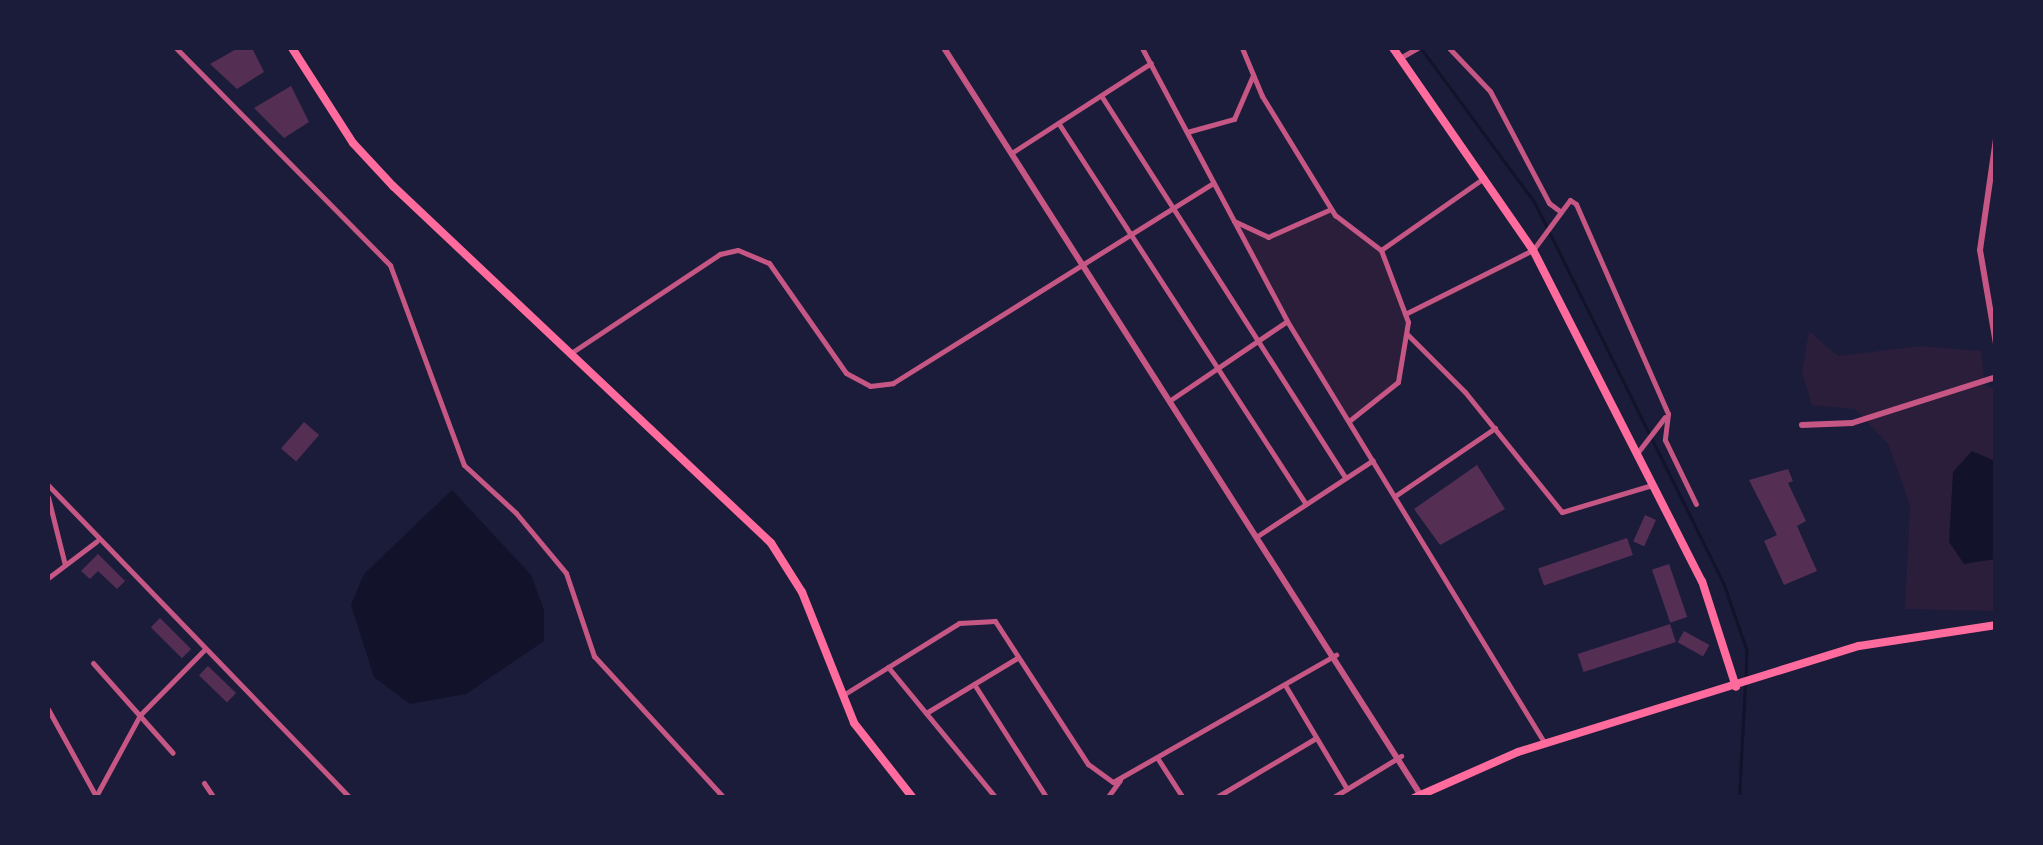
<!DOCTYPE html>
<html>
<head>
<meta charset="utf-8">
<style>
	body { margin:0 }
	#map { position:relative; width:2043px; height:845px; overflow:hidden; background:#1b1b3a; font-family:Commissioner,sans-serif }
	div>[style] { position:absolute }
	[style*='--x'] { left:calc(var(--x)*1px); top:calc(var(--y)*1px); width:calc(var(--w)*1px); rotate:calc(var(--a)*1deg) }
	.green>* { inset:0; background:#2a1e3b }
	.water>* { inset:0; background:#12122b }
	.stream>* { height:2.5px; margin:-1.25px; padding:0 1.25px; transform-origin:1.25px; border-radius:1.25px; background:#12122b }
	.building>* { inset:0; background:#542f53; transform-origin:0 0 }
	.minor>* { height:5px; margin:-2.5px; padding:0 2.5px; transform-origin:2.5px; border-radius:2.5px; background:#c65784 }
	.tertiary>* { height:6px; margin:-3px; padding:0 3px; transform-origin:3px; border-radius:3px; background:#c65784 }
	.secondary>* { height:8px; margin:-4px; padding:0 4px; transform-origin:4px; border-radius:4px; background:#ff6b9d }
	span { translate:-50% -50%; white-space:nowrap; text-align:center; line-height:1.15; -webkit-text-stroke:8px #1b1b3a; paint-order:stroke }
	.frame { position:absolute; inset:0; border:50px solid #1b1b3a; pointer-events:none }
</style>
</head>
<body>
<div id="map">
	<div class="green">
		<i style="clip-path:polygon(1327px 211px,1381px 250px,1408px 322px,1398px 382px,1349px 421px,1234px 226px,1268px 237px)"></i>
		<i style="clip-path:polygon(1809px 331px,1838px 356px,1921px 346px,1981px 351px,1985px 386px,1995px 389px,1995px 611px,1905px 609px,1910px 505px,1888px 444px,1855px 409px,1812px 405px,1802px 373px)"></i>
	</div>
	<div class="water">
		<i style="clip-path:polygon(1972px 451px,1995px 461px,1995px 559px,1964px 564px,1949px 542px,1953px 472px)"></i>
		<i style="clip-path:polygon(452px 490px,531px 575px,544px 610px,544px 641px,466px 694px,410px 704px,374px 677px,351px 605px,364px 574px)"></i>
	</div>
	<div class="stream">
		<i style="--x:1421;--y:48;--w:190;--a:53.6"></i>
		<i style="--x:1534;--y:201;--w:428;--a:63.6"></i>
		<i style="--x:1724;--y:584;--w:70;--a:70.8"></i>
		<i style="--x:1747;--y:650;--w:26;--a:92"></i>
		<i style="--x:1739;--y:798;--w:114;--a:-87"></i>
	</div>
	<div class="building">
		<i style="clip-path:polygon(238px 48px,252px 48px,264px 72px,237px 89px,210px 64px)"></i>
		<i style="clip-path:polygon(291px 86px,309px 122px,284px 138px,254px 108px)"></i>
		<i style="left:304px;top:422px;width:20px;height:35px;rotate:41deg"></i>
		<i style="clip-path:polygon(1477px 465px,1505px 509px,1440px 545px,1414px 509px)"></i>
		<i style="clip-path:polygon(1788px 469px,1793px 481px,1788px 483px,1806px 521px,1797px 526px,1817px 571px,1784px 585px,1764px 541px,1777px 535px,1749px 480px)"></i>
		<i style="left:1645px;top:515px;width:12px;height:29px;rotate:24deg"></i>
		<i style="left:1627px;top:538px;width:18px;height:94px;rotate:71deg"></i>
		<i style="clip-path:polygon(98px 554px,125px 581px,117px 589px,98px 571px,90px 579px,81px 571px)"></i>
		<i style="left:1669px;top:564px;width:56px;height:18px;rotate:71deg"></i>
		<i style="left:160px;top:618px;width:44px;height:13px;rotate:45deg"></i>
		<i style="left:1670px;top:624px;width:19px;height:97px;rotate:72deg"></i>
		<i style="left:1684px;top:631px;width:29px;height:13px;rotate:29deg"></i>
		<i style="left:208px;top:666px;width:39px;height:13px;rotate:44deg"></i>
	</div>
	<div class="minor">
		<i style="--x:176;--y:48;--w:305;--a:45.4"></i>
		<i style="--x:390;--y:265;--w:213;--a:69.7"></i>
		<i style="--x:464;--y:465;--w:71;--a:42.7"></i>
		<i style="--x:516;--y:513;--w:78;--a:50.2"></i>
		<i style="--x:566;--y:573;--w:88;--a:71.4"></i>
		<i style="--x:594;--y:656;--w:193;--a:47.5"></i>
		<i style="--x:1142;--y:48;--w:309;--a:62"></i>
		<i style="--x:1287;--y:321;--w:495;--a:58.6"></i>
		<i style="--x:1242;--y:48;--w:52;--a:67.4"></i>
		<i style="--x:1262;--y:96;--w:140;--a:58.5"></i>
		<i style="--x:1335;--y:215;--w:58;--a:37.3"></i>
		<i style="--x:1381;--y:250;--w:77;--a:69.4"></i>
		<i style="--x:1408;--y:322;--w:61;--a:99.5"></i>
		<i style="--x:1398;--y:382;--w:63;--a:141.5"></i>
		<i style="--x:1449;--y:48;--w:59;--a:46.4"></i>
		<i style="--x:1490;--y:91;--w:127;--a:62.2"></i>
		<i style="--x:1549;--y:203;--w:15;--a:37"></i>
		<i style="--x:1561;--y:212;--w:15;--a:-53"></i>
		<i style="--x:1570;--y:200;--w:7;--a:34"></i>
		<i style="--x:1576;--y:204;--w:229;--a:66.3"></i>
		<i style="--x:1668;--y:414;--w:26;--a:97"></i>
		<i style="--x:1665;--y:440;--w:71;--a:64.2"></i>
		<i style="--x:1400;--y:58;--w:20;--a:-30"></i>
		<i style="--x:1102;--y:97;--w:452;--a:57.4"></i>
		<i style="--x:1059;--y:124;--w:453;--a:57"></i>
		<i style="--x:1187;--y:132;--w:49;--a:-15.5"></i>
		<i style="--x:1234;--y:119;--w:48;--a:-66.6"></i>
		<i style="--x:1013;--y:152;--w:164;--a:-32.8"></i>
		<i style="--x:1234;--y:221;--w:38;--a:25"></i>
		<i style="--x:1268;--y:237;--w:69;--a:-24"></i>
		<i style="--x:1381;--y:250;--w:126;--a:-35"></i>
		<i style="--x:1405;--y:314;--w:143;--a:-26.6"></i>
		<i style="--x:1533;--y:250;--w:47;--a:-53.6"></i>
		<i style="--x:1407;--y:334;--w:82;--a:45"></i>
		<i style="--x:1465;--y:392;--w:154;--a:51.1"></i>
		<i style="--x:1562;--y:512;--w:94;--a:-16.7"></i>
		<i style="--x:571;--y:353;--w:179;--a:-33.6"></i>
		<i style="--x:720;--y:254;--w:18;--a:-13"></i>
		<i style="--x:738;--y:250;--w:34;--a:23"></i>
		<i style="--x:769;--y:263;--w:134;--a:55"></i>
		<i style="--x:846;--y:373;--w:27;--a:28"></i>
		<i style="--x:870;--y:386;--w:23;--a:-7"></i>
		<i style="--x:893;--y:383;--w:375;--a:-32"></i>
		<i style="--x:1172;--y:399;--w:139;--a:-34.1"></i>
		<i style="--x:1638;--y:452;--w:44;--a:-52.4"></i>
		<i style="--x:48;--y:485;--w:435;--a:46"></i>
		<i style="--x:1395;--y:496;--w:121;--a:-34.2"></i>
		<i style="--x:48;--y:497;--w:70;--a:76"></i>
		<i style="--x:1259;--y:535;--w:136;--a:-33.3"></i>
		<i style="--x:48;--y:578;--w:61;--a:-37.1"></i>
		<i style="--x:93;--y:663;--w:120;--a:48.4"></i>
		<i style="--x:888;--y:667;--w:170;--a:50.5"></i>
		<i style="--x:974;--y:684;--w:135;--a:57.4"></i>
		<i style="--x:1285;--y:685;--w:121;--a:59.2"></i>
		<i style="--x:843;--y:695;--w:137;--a:-31.8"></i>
		<i style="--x:959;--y:623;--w:36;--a:-3"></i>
		<i style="--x:995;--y:621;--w:171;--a:57"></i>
		<i style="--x:1088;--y:764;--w:31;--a:36"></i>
		<i style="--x:1113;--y:782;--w:257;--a:-29.7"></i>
		<i style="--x:48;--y:709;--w:102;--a:61.2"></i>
		<i style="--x:926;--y:713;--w:106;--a:-31.1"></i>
		<i style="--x:1158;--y:759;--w:46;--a:57.3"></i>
		<i style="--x:204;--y:783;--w:18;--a:56"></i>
		<i style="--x:95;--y:798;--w:94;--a:-61.5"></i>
		<i style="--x:140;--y:715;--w:93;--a:-45.4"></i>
		<i style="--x:1107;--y:798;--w:22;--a:-54"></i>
		<i style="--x:1215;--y:798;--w:117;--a:-30.7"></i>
		<i style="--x:1332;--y:798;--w:81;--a:-31.3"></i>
	</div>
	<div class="tertiary">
		<i style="--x:944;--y:48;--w:885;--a:57.46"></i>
		<i style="--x:1996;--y:139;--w:112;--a:98.2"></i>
		<i style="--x:1980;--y:250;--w:95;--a:80.3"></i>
		<i style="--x:1802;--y:425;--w:50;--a:-2.3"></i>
		<i style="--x:1852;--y:423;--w:148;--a:-17.7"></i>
	</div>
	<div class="secondary">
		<i style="--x:292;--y:48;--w:113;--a:57.3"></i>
		<i style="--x:353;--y:143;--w:59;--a:47.1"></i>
		<i style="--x:393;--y:186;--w:520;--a:43.36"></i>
		<i style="--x:771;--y:543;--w:58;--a:57.7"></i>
		<i style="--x:802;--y:592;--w:141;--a:68.3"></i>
		<i style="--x:854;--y:723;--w:95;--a:51.8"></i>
		<i style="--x:1393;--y:48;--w:246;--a:55.3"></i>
		<i style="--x:1533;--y:250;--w:372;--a:63"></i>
		<i style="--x:1702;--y:581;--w:111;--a:72.2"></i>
		<i style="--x:1414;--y:798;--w:114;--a:-23.9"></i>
		<i style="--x:1518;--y:752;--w:357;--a:-17.3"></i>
		<i style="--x:1859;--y:646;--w:139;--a:-8.7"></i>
	</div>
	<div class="frame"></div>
</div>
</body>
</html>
